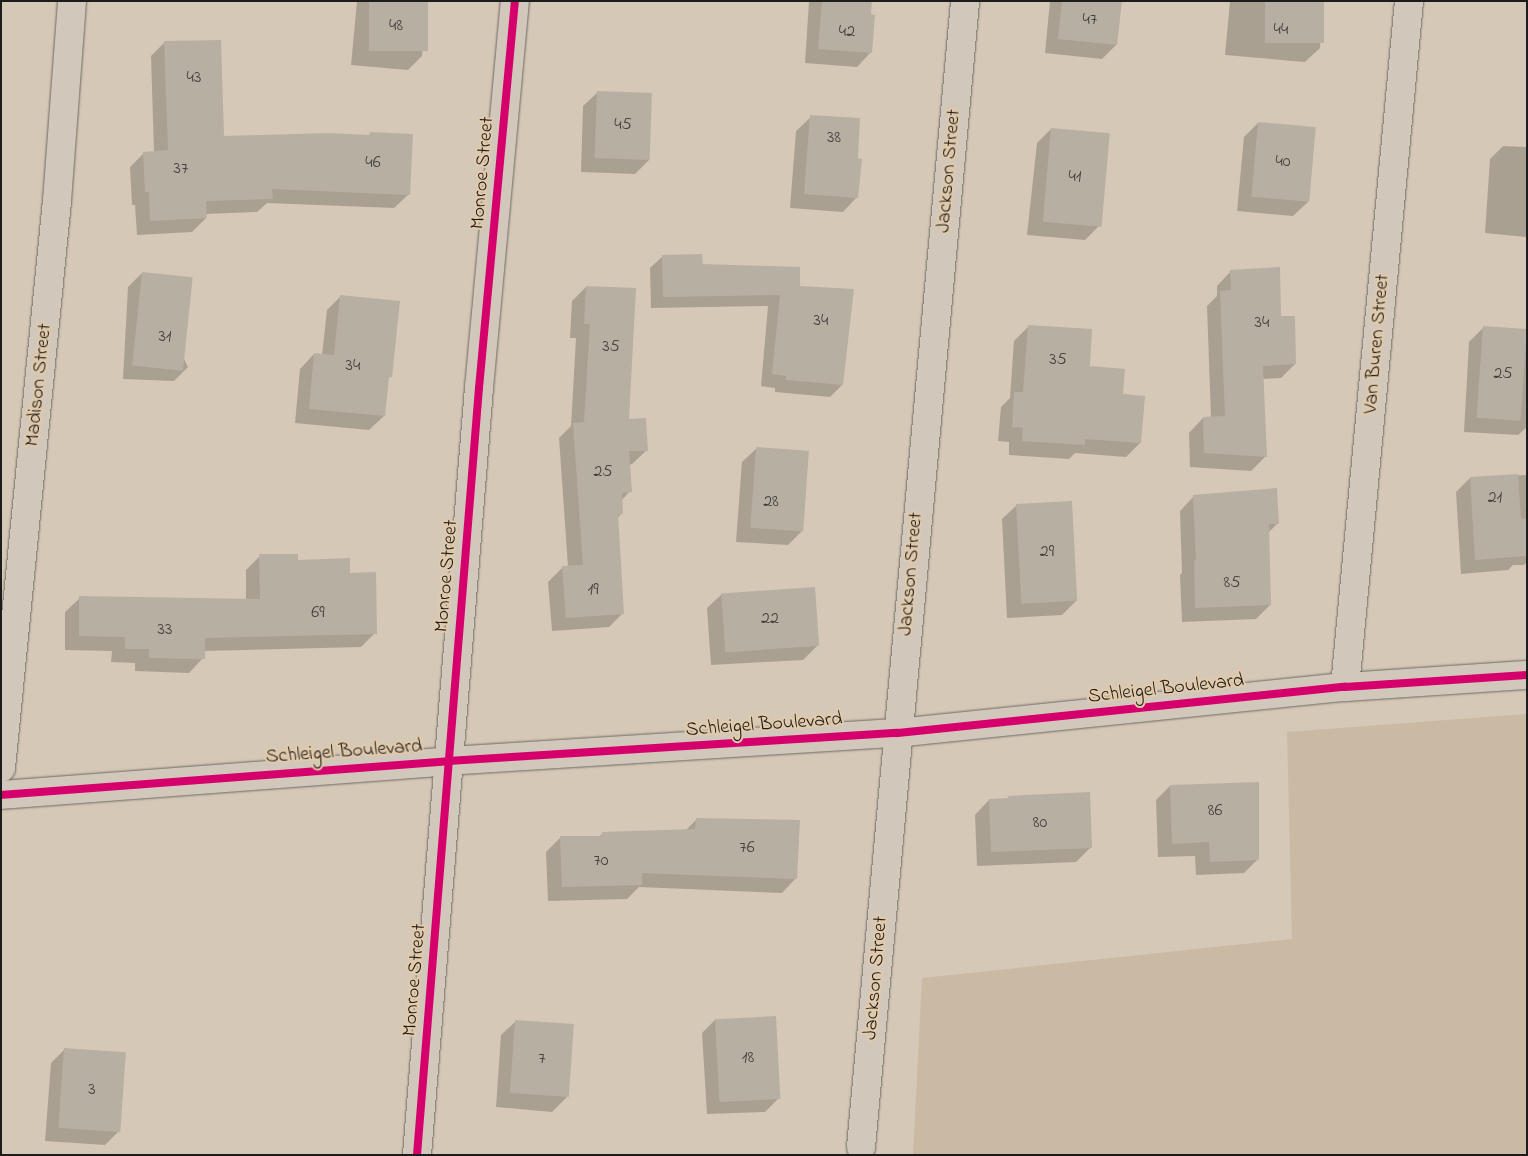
<!DOCTYPE html>
<html>
<head>
<meta charset="utf-8">
<style>
	body { margin:0 }
	#map { position:relative; width:1528px; height:1156px; overflow:hidden; background:#d5c8b7; font-family:"Indie Flower",sans-serif }
	div>[style] { position:absolute }
	[style*='--x'] { left:calc(var(--x)*1px); top:calc(var(--y)*1px); width:calc(var(--w)*1px); rotate:calc(var(--a)*1deg) }
	.green>* { inset:0; background:#cabaa3 }
	.shadow>* { inset:0; background:#0003 }
	.building>* { inset:0; background:#b8afa3; transform-origin:0 0 }
	.roads { filter:drop-shadow(0 0 1px #6f6962) drop-shadow(0 0 1px #6f6962) }
	.minor>* { height:28px; margin:-14px; padding:0 14px; transform-origin:14px; border-radius:14px; background:#d1c7bb }
	.cycleway>* { height:8px; margin:-4px; padding:0 4px; transform-origin:4px; border-radius:4px; background:#d6006c }
	span { translate:-50% -50%; white-space:nowrap; text-align:center; line-height:1.15; -webkit-text-stroke:4px #e2caaa; paint-order:stroke }
	.number-label { font-size:18px; color:#43413e }
	.number-label span { -webkit-text-stroke-width:0 }
	.street-label { font-size:20px; color:#1c1c1c }
	.frame { position:absolute; inset:0; border:2px solid #1c1c1c; pointer-events:none }
</style>
</head>
<body>
<div id="map">
	<div class="green">
		<i style="clip-path:polygon(1527px 714px,1527px 1155px,913px 1155px,922px 978px,1292px 939px,1287px 732px)"></i>
	</div>
	<div class="shadow">
		<i style="clip-path:polygon(357px 1px,427px 1px,422px 56px,408px 70px,351px 65px)"></i>
		<i style="clip-path:polygon(809px 1px,870px 1px,871px 52px,857px 67px,805px 63px)"></i>
		<i style="clip-path:polygon(1050px 1px,1121px 1px,1116px 45px,1102px 59px,1045px 53px)"></i>
		<i style="clip-path:polygon(1230px 1px,1323px 1px,1320px 48px,1305px 62px,1225px 55px)"></i>
		<i style="clip-path:polygon(165px 42px,223px 138px,368px 136px,370px 134px,408px 195px,394px 208px,267px 203px,257px 212px,206px 214px,206px 218px,192px 232px,137px 235px,135px 205px,132px 205px,130px 167px,144px 153px,154px 152px,151px 56px)"></i>
		<i style="clip-path:polygon(598px 92px,649px 160px,635px 174px,581px 172px,583px 106px)"></i>
		<i style="clip-path:polygon(811px 117px,857px 197px,843px 212px,790px 208px,796px 131px)"></i>
		<i style="clip-path:polygon(1258px 123px,1308px 202px,1293px 216px,1237px 211px,1244px 137px)"></i>
		<i style="clip-path:polygon(1051px 129px,1099px 226px,1085px 240px,1027px 235px,1037px 143px)"></i>
		<i style="clip-path:polygon(1503px 146px,1527px 147px,1527px 237px,1485px 233px,1490px 159px)"></i>
		<i style="clip-path:polygon(663px 256px,798px 287px,842px 385px,830px 397px,775px 392px,775px 388px,761px 386px,768px 306px,651px 308px,650px 268px)"></i>
		<i style="clip-path:polygon(1231px 271px,1279px 317px,1295px 364px,1281px 378px,1262px 379px,1265px 457px,1251px 471px,1190px 467px,1189px 433px,1203px 418px,1211px 418px,1207px 306px,1217px 296px,1217px 286px)"></i>
		<i style="clip-path:polygon(142px 273px,188px 367px,174px 381px,123px 379px,128px 287px)"></i>
		<i style="clip-path:polygon(586px 287px,628px 421px,647px 450px,632px 464px,629px 465px,630px 491px,621px 501px,622px 513px,617px 518px,623px 613px,609px 627px,552px 631px,548px 582px,563px 567px,568px 567px,559px 438px,571px 426px,576px 338px,570px 338px,572px 301px)"></i>
		<i style="clip-path:polygon(341px 296px,391px 376px,388px 379px,384px 416px,369px 430px,295px 423px,300px 369px,314px 354px,322px 355px,327px 310px)"></i>
		<i style="clip-path:polygon(1029px 326px,1088px 367px,1121px 396px,1140px 443px,1126px 457px,1075px 453px,1069px 459px,1009px 455px,1009px 442px,998px 441px,1001px 407px,1010px 398px,1014px 341px)"></i>
		<i style="clip-path:polygon(1483px 328px,1527px 331px,1527px 427px,1518px 435px,1464px 432px,1469px 342px)"></i>
		<i style="clip-path:polygon(757px 448px,802px 531px,788px 545px,736px 542px,742px 462px)"></i>
		<i style="clip-path:polygon(1527px 475px,1527px 562px,1524px 565px,1513px 565px,1508px 570px,1461px 574px,1456px 492px,1470px 478px)"></i>
		<i style="clip-path:polygon(1194px 496px,1278px 523px,1268px 533px,1270px 605px,1256px 619px,1182px 622px,1180px 575px,1182px 573px,1180px 511px)"></i>
		<i style="clip-path:polygon(1017px 505px,1076px 601px,1062px 615px,1007px 618px,1002px 519px)"></i>
		<i style="clip-path:polygon(260px 556px,297px 561px,349px 574px,375px 633px,361px 647px,203px 651px,203px 658px,189px 673px,135px 671px,135px 663px,111px 662px,112px 651px,65px 650px,65px 612px,80px 598px,246px 600px,246px 570px)"></i>
		<i style="clip-path:polygon(722px 594px,818px 645px,803px 660px,711px 665px,707px 608px)"></i>
		<i style="clip-path:polygon(1170px 786px,1258px 859px,1244px 873px,1196px 875px,1195px 856px,1158px 857px,1156px 800px)"></i>
		<i style="clip-path:polygon(1009px 797px,1091px 847px,1076px 862px,977px 866px,975px 815px,989px 800px,1006px 800px)"></i>
		<i style="clip-path:polygon(696px 820px,796px 878px,782px 893px,639px 887px,627px 899px,548px 901px,546px 852px,561px 837px,599px 837px,603px 833px,685px 831px)"></i>
		<i style="clip-path:polygon(716px 1019px,779px 1098px,765px 1112px,707px 1114px,702px 1033px)"></i>
		<i style="clip-path:polygon(516px 1021px,567px 1097px,552px 1112px,496px 1107px,501px 1035px)"></i>
		<i style="clip-path:polygon(65px 1049px,119px 1131px,105px 1145px,45px 1141px,51px 1063px)"></i>
	</div>
	<div class="building">
		<i style="left:369px;top:1px;width:59px;height:50px"></i>
		<i style="clip-path:polygon(822px 1px,872px 1px,871px 14px,875px 15px,872px 53px,818px 49px)"></i>
		<i style="clip-path:polygon(1062px 1px,1122px 1px,1117px 45px,1058px 39px)"></i>
		<i style="left:1265px;top:1px;width:59px;height:42px"></i>
		<i style="clip-path:polygon(221px 40px,224px 136px,329px 133px,370px 135px,370px 132px,413px 134px,410px 195px,272px 189px,273px 199px,206px 201px,207px 218px,150px 221px,149px 192px,145px 192px,143px 152px,168px 150px,164px 41px)"></i>
		<i style="left:597px;top:91px;width:55px;height:67px;rotate:2deg"></i>
		<i style="clip-path:polygon(810px 115px,860px 118px,858px 158px,862px 159px,858px 198px,804px 194px)"></i>
		<i style="left:1258px;top:122px;width:58px;height:75px;rotate:5deg"></i>
		<i style="left:1051px;top:128px;width:59px;height:94px;rotate:5deg"></i>
		<i style="clip-path:polygon(702px 254px,703px 264px,800px 267px,800px 286px,854px 289px,843px 385px,786px 380px,786px 376px,772px 374px,780px 295px,663px 297px,662px 255px)"></i>
		<i style="clip-path:polygon(1280px 267px,1281px 316px,1295px 316px,1296px 364px,1263px 366px,1267px 457px,1204px 453px,1203px 417px,1225px 416px,1220px 291px,1231px 290px,1230px 270px)"></i>
		<i style="left:142px;top:272px;width:51px;height:94px;rotate:6deg"></i>
		<i style="clip-path:polygon(586px 286px,636px 288px,629px 419px,646px 418px,648px 451px,629px 451px,632px 492px,622px 493px,623px 514px,618px 514px,624px 614px,566px 618px,562px 566px,583px 565px,573px 423px,584px 422px,590px 324px,584px 324px)"></i>
		<i style="clip-path:polygon(340px 295px,400px 301px,392px 377px,389px 377px,385px 416px,309px 409px,314px 353px,334px 355px)"></i>
		<i style="clip-path:polygon(1028px 325px,1092px 329px,1090px 366px,1125px 369px,1123px 394px,1145px 396px,1141px 443px,1085px 439px,1085px 445px,1022px 441px,1023px 428px,1012px 427px,1014px 392px,1023px 392px)"></i>
		<i style="left:1483px;top:326px;width:44px;height:92px;rotate:4deg"></i>
		<i style="left:756px;top:447px;width:53px;height:81px;rotate:4deg"></i>
		<i style="clip-path:polygon(1518px 474px,1521px 519px,1527px 518px,1527px 556px,1475px 560px,1470px 477px)"></i>
		<i style="clip-path:polygon(1277px 488px,1279px 524px,1269px 524px,1271px 605px,1195px 608px,1194px 560px,1196px 560px,1193px 495px)"></i>
		<i style="left:1072px;top:501px;width:100px;height:56px;rotate:87deg"></i>
		<i style="clip-path:polygon(259px 554px,298px 554px,298px 560px,350px 558px,350px 573px,376px 572px,377px 634px,205px 638px,205px 659px,149px 658px,149px 649px,125px 649px,125px 637px,79px 636px,79px 596px,260px 599px)"></i>
		<i style="left:815px;top:587px;width:59px;height:94px;rotate:86deg"></i>
		<i style="clip-path:polygon(1259px 782px,1259px 860px,1210px 862px,1209px 842px,1172px 844px,1170px 785px)"></i>
		<i style="clip-path:polygon(1090px 792px,1092px 848px,991px 852px,989px 799px,1008px 798px,1008px 796px)"></i>
		<i style="clip-path:polygon(696px 818px,800px 820px,797px 879px,642px 873px,642px 885px,562px 887px,560px 836px,602px 836px,602px 832px,695px 829px)"></i>
		<i style="left:776px;top:1016px;width:83px;height:61px;rotate:87deg"></i>
		<i style="left:515px;top:1020px;width:59px;height:73px;rotate:4deg"></i>
		<i style="left:64px;top:1048px;width:62px;height:80px;rotate:4deg"></i>
	</div>
	<div class="roads">
		<div class="minor">
			<i style="--x:1345;--y:687;--w:689;--a:-84.67"></i>
			<i style="--x:1;--y:768;--w:570;--a:-84.36"></i>
			<i style="--x:57;--y:201;--w:201;--a:-85.7"></i>
			<i style="--x:1;--y:795;--w:448;--a:-4.3"></i>
			<i style="--x:448;--y:761;--w:450;--a:-3.6"></i>
			<i style="--x:897;--y:733;--w:450;--a:-5.9"></i>
			<i style="--x:1345;--y:687;--w:182;--a:-3.8"></i>
			<i style="--x:861;--y:1147;--w:1151;--a:-84.81"></i>
			<i style="--x:417;--y:1155;--w:770;--a:-85.38"></i>
			<i style="--x:479;--y:388;--w:389;--a:-84.7"></i>
		</div>
	</div>
	<div class="cycleway">
		<i style="--x:1;--y:795;--w:448;--a:-4.3"></i>
		<i style="--x:448;--y:761;--w:450;--a:-3.6"></i>
		<i style="--x:897;--y:733;--w:450;--a:-5.9"></i>
		<i style="--x:1345;--y:687;--w:182;--a:-3.8"></i>
		<i style="--x:417;--y:1155;--w:770;--a:-85.38"></i>
		<i style="--x:479;--y:388;--w:389;--a:-84.7"></i>
	</div>
	<div class="number-label">
		<span style="left:1090px;top:20px">47</span>
		<span style="left:396px;top:26px">48</span>
		<span style="left:1281px;top:30px">44</span>
		<span style="left:847px;top:32px">42</span>
		<span style="left:194px;top:78px">43</span>
		<span style="left:623px;top:125px">45</span>
		<span style="left:834px;top:138px">38</span>
		<span style="left:1283px;top:162px">40</span>
		<span style="left:373px;top:163px">46</span>
		<span style="left:181px;top:169px">37</span>
		<span style="left:1075px;top:177px">41</span>
		<span style="left:821px;top:321px">34</span>
		<span style="left:1262px;top:323px">34</span>
		<span style="left:165px;top:337px">31</span>
		<span style="left:611px;top:347px">35</span>
		<span style="left:1058px;top:360px">35</span>
		<span style="left:353px;top:366px">34</span>
		<span style="left:1503px;top:374px">25</span>
		<span style="left:603px;top:472px">25</span>
		<span style="left:1495px;top:498px">21</span>
		<span style="left:771px;top:502px">28</span>
		<span style="left:1047px;top:552px">29</span>
		<span style="left:1232px;top:583px">85</span>
		<span style="left:593px;top:590px">19</span>
		<span style="left:318px;top:613px">69</span>
		<span style="left:770px;top:619px">22</span>
		<span style="left:165px;top:630px">33</span>
		<span style="left:1215px;top:811px">86</span>
		<span style="left:1040px;top:823px">80</span>
		<span style="left:747px;top:848px">76</span>
		<span style="left:601px;top:861px">70</span>
		<span style="left:748px;top:1058px">18</span>
		<span style="left:542px;top:1059px">7</span>
		<span style="left:92px;top:1090px">3</span>
	</div>
	<div class="street-label">
		<span style="left:949px;top:171px;rotate:-85deg">Jackson Street</span>
		<span style="left:483px;top:173px;rotate:-85deg">Monroe Street</span>
		<span style="left:1377px;top:344px;rotate:-85deg">Van Buren Street</span>
		<span style="left:39px;top:385px;rotate:-84deg">Madison Street</span>
		<span style="left:911px;top:574px;rotate:-85deg">Jackson Street</span>
		<span style="left:447px;top:576px;rotate:-85deg">Monroe Street</span>
		<span style="left:1166px;top:689px;rotate:-6deg">Schleigel Boulevard</span>
		<span style="left:764px;top:725px;rotate:-4deg">Schleigel Boulevard</span>
		<span style="left:344px;top:752px;rotate:-4deg">Schleigel Boulevard</span>
		<span style="left:876px;top:978px;rotate:-85deg">Jackson Street</span>
		<span style="left:415px;top:980px;rotate:-85deg">Monroe Street</span>
	</div>
	<div class="frame"></div>
</div>
</body>
</html>
